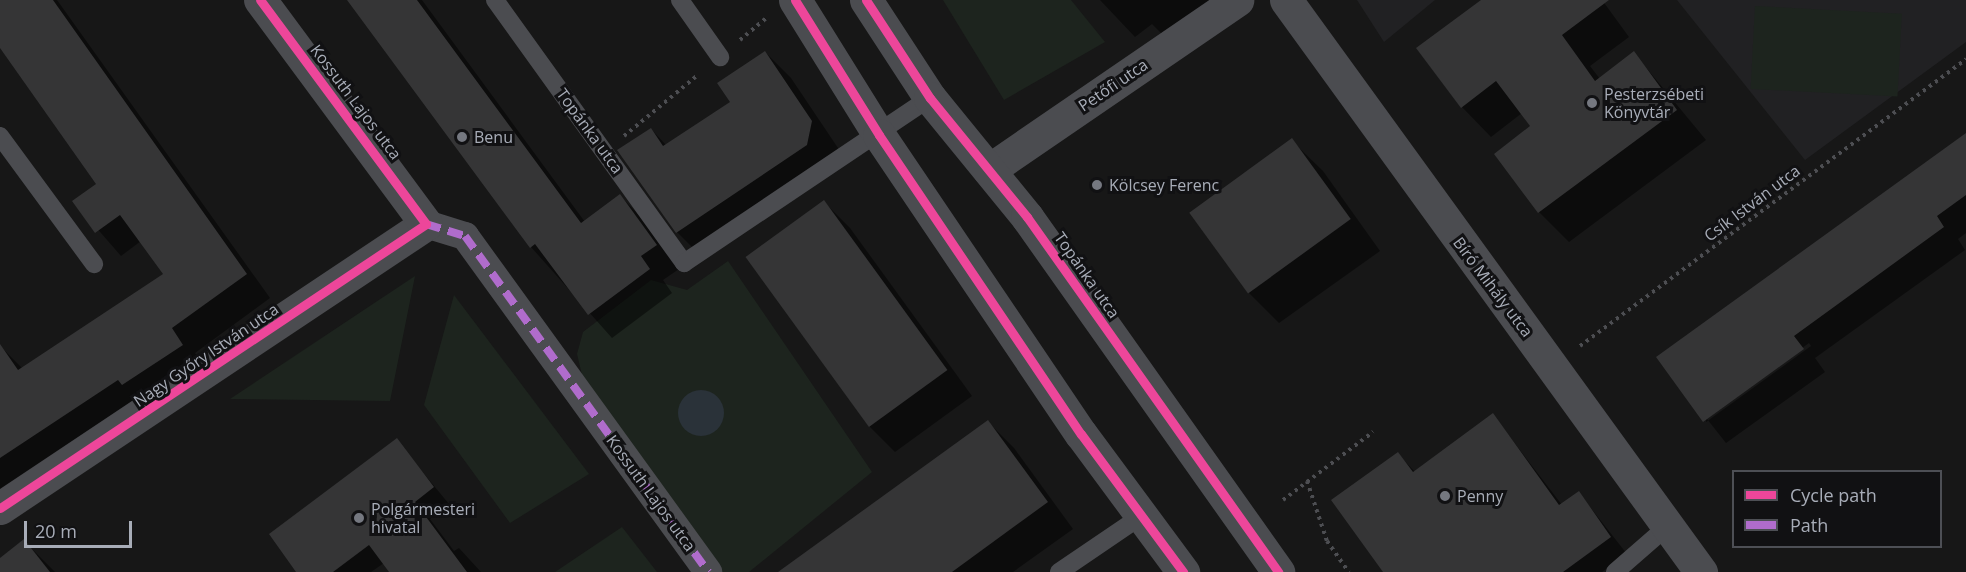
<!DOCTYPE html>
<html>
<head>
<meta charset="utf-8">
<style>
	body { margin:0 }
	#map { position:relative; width:1966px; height:572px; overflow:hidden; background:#171717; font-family:"Open Sans",sans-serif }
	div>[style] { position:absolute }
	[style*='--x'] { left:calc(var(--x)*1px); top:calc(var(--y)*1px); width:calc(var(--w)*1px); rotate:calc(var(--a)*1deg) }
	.built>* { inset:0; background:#212123 }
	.green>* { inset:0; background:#1d241e; transform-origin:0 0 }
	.water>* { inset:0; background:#2a3239 }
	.round { border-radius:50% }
	.shadow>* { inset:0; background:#0007 }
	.building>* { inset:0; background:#353536; transform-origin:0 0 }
	.path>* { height:4px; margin-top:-2px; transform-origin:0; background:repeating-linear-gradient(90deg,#4d4e52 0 3px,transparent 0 7.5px) }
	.service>* { height:18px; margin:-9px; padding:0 9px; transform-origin:9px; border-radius:9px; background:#4b4c50 }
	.pedestrian>* { height:28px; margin:-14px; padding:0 14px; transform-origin:14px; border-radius:14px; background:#4b4c50 }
	.minor>* { height:33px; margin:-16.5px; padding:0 16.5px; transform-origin:16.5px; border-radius:16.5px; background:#4b4c50 }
	.tertiary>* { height:33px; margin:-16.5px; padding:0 16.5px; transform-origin:16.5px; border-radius:16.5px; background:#4b4c50 }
	.quiet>* { height:8px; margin-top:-4px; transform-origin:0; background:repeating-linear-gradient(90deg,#b06ccc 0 15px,transparent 0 23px) }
	.cycleway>* { height:9px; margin:-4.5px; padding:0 4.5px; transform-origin:4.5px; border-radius:4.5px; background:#ed469a }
	.dots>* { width:16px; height:16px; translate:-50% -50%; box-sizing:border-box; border:3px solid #111113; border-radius:50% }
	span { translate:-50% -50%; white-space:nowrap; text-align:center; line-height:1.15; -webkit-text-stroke:6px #111113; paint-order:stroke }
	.street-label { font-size:16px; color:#a8adb8 }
	.poi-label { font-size:16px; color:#a8adb8 }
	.left { translate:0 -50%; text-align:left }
	.legend { position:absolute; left:1732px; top:470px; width:210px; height:78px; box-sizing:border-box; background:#111113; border:2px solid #4d4f55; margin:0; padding:8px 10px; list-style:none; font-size:18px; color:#a8adb8 }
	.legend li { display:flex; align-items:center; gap:12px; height:30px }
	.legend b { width:30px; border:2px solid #4d4f55 }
	.scale { position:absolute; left:24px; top:521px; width:108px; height:27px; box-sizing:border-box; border:3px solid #a8adb8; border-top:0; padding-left:8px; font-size:18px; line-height:21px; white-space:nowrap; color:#a8adb8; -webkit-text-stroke:4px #111113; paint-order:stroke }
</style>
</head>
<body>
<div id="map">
	<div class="built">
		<i style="clip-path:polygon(1357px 0,1435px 0,1384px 42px)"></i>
		<i style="clip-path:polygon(1677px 0,1966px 0,1966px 42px,1805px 160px)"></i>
	</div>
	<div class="green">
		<i style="clip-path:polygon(943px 0,1071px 0,1105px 42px,1004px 100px)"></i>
		<i style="left:1755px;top:6px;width:147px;height:83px;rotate:3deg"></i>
		<i style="clip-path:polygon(728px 261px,872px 472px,749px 572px,717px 572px,583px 379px,577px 354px,583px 332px,651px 280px,687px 290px)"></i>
		<i style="clip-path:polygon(415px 276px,390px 401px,230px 399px)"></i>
		<i style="clip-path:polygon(454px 295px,589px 474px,510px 523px,424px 405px)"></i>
		<i style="clip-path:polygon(622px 527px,657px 572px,555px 572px)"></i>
	</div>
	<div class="water">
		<i class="round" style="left:678px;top:390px;width:46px;height:46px"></i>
	</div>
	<div class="shadow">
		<i style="clip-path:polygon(0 0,57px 0,270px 298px,195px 353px,206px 369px,0 514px,0 346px,23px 369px,165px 274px,141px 241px,121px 256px,74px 202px,98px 184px,0 45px)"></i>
		<i style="clip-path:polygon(349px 0,422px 0,585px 222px,620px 196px,643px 219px,679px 269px,663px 280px,672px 293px,612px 338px,531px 247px)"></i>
		<i style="clip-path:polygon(1100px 0,1214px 0,1178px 50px,1152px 24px,1135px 37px)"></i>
		<i style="clip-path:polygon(1483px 0,1602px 0,1629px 37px,1590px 66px,1600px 79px,1634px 53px,1706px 140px,1569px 242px,1539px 212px,1532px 127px,1522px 113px,1491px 137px,1462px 107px)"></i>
		<i style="clip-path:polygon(765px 52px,791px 78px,838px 148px,832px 171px,703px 258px,677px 232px,651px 129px,667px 146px,732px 102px)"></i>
		<i style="clip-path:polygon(evenodd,1966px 135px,1966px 233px,1958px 239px,1965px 250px,1815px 358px,1825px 372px,1726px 443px,1658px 357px,1966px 135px,1809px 343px,1811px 346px,1706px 422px,1706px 418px,1809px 343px)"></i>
		<i style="clip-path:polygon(1291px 140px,1323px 171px,1380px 251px,1279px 323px,1248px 292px)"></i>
		<i style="clip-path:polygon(824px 202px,850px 228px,972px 396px,895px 452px,869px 426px,748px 258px)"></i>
		<i style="clip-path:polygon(1493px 415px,1562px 505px,1579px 493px,1627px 554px,1602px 572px,1385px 572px,1398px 454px,1415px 472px)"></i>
		<i style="clip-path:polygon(988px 422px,1014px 448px,1073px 529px,1013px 572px,781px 572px)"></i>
		<i style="clip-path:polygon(396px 440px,449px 504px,430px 519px,454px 551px,459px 548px,481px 572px,391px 572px,384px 563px,371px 572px,298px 572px)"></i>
		<i style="clip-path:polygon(24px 541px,55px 572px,0 572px,0 560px)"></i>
	</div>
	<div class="building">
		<i style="clip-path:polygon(0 0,53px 0,247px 274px,172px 328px,183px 345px,122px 385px,118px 380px,0 458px,0 344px,18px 370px,163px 274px,120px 215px,95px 233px,72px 201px,96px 184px,0 48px)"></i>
		<i style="clip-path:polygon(347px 0,417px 0,581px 223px,620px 194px,657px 245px,641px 256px,650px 269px,588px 315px,535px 244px,530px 248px)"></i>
		<i style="clip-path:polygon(1481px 0,1609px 0,1562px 35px,1595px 81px,1634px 51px,1677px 110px,1538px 213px,1494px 154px,1530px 126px,1496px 81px,1461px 108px,1416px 48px)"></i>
		<i style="clip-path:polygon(765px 51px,812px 121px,807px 145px,676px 233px,617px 150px,651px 128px,663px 146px,730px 102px,717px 83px)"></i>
		<i style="clip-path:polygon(1966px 133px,1966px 195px,1937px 216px,1944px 227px,1794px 336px,1804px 349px,1703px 422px,1656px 357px)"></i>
		<i style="left:1292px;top:138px;width:100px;height:127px;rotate:54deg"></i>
		<i style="left:824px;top:200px;width:210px;height:97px;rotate:54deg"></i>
		<i style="clip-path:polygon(1493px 413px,1559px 505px,1579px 491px,1611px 537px,1563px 572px,1383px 572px,1331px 500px,1398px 452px,1413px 472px)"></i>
		<i style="clip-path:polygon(988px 420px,1048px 502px,952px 572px,778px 572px)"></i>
		<i style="clip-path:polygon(397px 438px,434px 487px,415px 502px,467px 572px,389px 572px,369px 545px,333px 572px,296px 572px,269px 534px)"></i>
		<i style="clip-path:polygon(24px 539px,50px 572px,0 572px,0 558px)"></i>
	</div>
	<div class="path">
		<i style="--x:740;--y:40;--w:34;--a:-40"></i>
		<i style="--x:624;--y:136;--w:97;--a:-39.6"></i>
		<i style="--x:1580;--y:346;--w:481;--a:-36.6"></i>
		<i style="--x:1307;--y:481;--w:63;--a:71.6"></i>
		<i style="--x:1327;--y:541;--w:38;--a:55"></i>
		<i style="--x:1283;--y:500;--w:113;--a:-37.1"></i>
	</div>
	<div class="service">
		<i style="--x:495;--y:0;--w:324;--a:54.3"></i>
		<i style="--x:684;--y:263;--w:296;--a:-33.9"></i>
		<i style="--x:680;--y:0;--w:70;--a:54.9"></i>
		<i style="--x:0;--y:136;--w:159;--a:53.7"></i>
		<i style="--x:1059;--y:572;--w:98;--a:-34.2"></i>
		<i style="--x:1615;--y:572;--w:70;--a:-41"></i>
	</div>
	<div class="pedestrian">
		<i style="--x:426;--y:224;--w:41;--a:17.1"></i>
		<i style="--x:465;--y:236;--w:415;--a:54.1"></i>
	</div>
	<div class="minor">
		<i style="--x:1286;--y:0;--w:707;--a:54.04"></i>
		<i style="--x:989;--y:170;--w:301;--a:-34.4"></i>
		<i style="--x:0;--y:508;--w:512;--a:-33.69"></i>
		<i style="--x:426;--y:224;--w:279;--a:-126.5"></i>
	</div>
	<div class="tertiary">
		<i style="--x:795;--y:0;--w:159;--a:58.1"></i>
		<i style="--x:879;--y:135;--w:361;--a:56"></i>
		<i style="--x:1081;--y:434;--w:172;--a:53.5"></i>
		<i style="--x:866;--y:0;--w:117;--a:56.9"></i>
		<i style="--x:930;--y:98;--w:154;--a:50.8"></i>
		<i style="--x:1027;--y:217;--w:435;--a:54.7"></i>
	</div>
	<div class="quiet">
		<i style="--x:426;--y:224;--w:41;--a:17.1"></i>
		<i style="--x:465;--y:236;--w:415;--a:54.1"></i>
	</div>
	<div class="cycleway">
		<i style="--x:795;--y:0;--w:159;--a:58.1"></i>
		<i style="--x:879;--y:135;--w:361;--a:56"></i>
		<i style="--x:1081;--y:434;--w:172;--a:53.5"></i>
		<i style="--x:866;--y:0;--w:117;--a:56.9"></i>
		<i style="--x:930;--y:98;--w:154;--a:50.8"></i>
		<i style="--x:1027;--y:217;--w:435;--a:54.7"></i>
		<i style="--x:0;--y:508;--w:512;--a:-33.69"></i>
		<i style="--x:426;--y:224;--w:279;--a:-126.5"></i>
	</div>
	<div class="dots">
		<i style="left:1592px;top:103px;background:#757880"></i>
		<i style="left:462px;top:137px;background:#757880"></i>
		<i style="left:1097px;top:185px;background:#757880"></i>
		<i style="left:1445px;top:496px;background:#757880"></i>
		<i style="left:359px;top:518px;background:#757880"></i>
	</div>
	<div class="street-label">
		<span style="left:1113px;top:85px;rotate:-34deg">Petőfi utca</span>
		<span style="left:356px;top:102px;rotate:53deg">Kossuth Lajos utca</span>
		<span style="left:590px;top:131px;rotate:54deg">Topánka utca</span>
		<span style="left:1752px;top:203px;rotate:-37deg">Csík István utca</span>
		<span style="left:1087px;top:275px;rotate:55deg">Topánka utca</span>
		<span style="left:1493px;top:287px;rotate:53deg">Bíró Mihály utca</span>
		<span style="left:206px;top:355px;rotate:-34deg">Nagy Győry István utca</span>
		<span style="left:651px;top:493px;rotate:54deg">Kossuth Lajos utca</span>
	</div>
	<div class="poi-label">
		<span class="left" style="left:1604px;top:103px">Pesterzsébeti<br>Könyvtár</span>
		<span class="left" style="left:474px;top:137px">Benu</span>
		<span class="left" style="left:1109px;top:185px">Kölcsey Ferenc</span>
		<span class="left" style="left:1457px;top:496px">Penny</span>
		<span class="left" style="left:371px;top:518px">Polgármesteri<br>hivatal</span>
	</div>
	<ul class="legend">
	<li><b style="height:8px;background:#ed469a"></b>Cycle path</li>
	<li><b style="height:8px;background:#b06ccc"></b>Path</li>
	</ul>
	<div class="scale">20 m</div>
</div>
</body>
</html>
